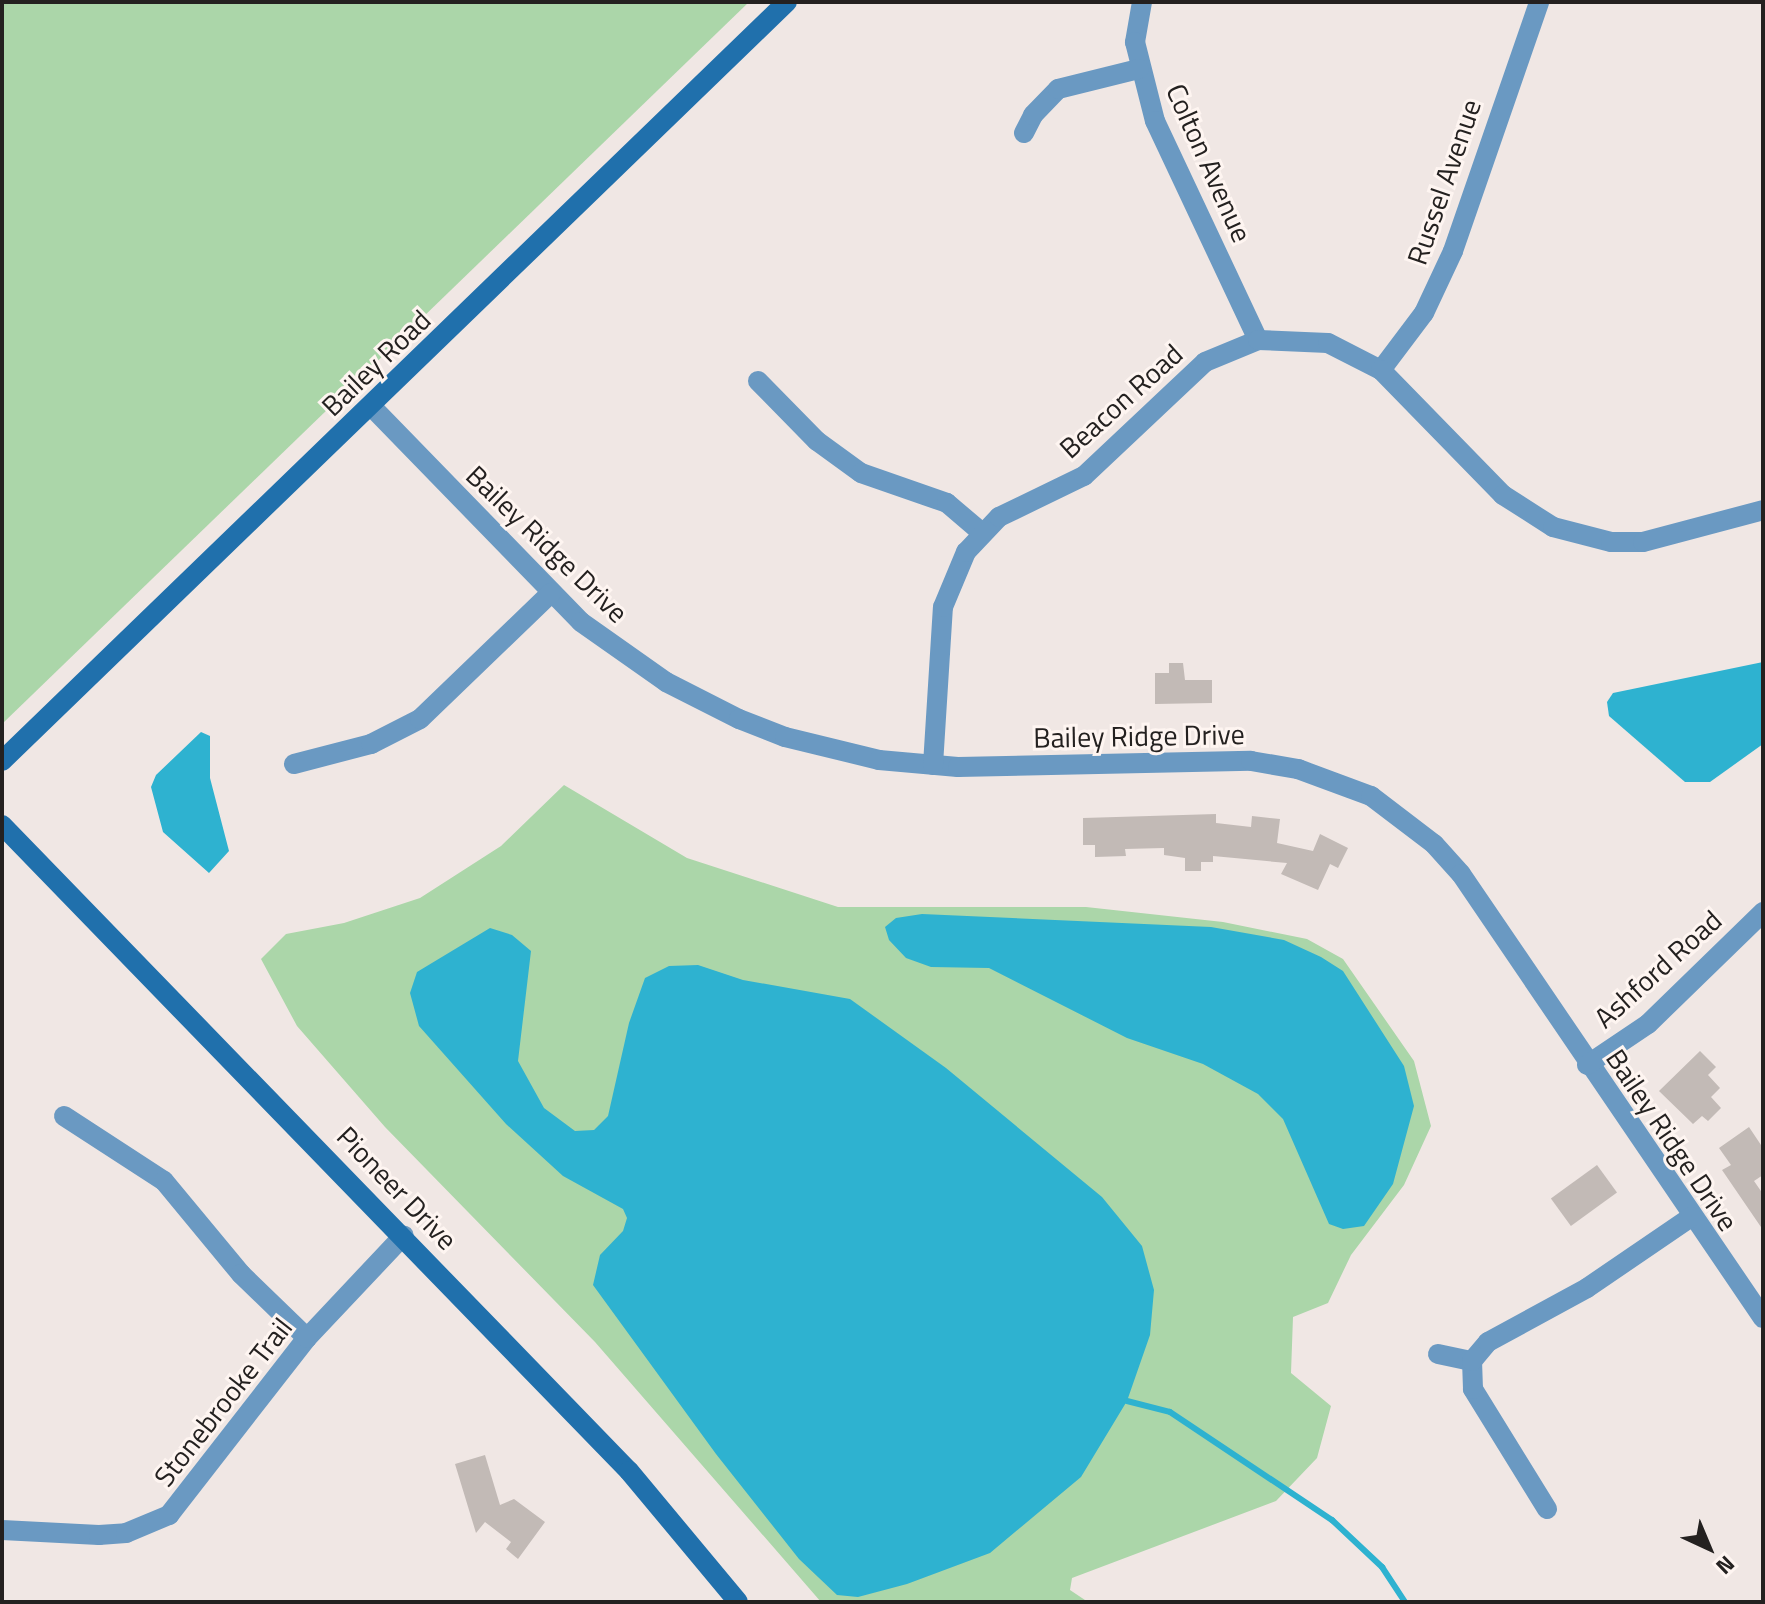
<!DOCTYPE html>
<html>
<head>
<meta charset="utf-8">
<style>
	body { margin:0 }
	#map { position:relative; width:1765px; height:1604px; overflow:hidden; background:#f0e7e4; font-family:"Titillium Web",sans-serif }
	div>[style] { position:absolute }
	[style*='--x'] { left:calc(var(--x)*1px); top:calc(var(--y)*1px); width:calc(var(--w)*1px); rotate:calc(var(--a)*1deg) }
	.green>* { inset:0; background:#abd6a9 }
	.water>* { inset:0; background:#2eb2d0 }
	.stream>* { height:6px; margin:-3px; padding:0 3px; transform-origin:3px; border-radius:3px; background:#2eb2d0 }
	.building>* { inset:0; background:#c2bab6; transform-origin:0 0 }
	.street>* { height:20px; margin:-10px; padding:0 10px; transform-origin:10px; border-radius:10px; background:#6a99c2 }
	.secondary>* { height:20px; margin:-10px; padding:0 10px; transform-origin:10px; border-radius:10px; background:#2070ac }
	span { translate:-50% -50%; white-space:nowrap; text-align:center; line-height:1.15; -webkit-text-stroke:6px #fef5f1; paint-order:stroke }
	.street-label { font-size:28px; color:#242120 }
	.frame { position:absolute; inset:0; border:4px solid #242120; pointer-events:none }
	.north { position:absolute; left:1669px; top:1508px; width:80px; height:80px; -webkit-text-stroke:6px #fef5f1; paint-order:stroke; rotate:136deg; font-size:22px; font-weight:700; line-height:32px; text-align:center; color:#242120 }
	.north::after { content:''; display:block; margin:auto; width:28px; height:36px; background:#242120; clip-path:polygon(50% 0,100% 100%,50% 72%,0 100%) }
</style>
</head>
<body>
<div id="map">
	<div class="green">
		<i style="clip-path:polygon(2px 2px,749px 2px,2px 724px)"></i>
		<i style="clip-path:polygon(564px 785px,687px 858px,838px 907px,1086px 907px,1223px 922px,1307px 939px,1343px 959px,1414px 1061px,1431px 1126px,1404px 1185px,1351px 1255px,1328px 1303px,1293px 1317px,1291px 1373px,1331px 1406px,1317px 1458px,1276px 1501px,1072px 1578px,1070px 1590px,1088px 1602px,821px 1602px,595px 1342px,385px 1127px,297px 1026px,261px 959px,286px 934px,344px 923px,420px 898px,501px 846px)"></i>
	</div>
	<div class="water">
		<i style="clip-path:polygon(1763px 662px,1763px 744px,1710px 782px,1685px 782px,1609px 716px,1607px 702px,1613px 693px)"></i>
		<i style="clip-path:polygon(201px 732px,210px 736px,210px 778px,229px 851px,209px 873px,163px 832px,151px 787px,156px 775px)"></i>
		<i style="clip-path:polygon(922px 914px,1211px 927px,1284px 940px,1321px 957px,1343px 971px,1404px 1066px,1414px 1106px,1393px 1184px,1364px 1226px,1343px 1229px,1329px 1224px,1283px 1119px,1258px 1094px,1203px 1064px,1127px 1038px,989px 968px,931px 967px,906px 958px,889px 940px,885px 927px,896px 918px)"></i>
		<i style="clip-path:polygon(490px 928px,512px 935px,531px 951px,518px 1061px,544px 1108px,575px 1131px,594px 1130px,608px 1116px,629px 1023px,645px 978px,669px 966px,698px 965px,743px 980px,850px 999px,946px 1068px,1102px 1197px,1142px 1246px,1154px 1290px,1150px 1335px,1127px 1401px,1081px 1477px,990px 1553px,907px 1584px,858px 1597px,837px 1595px,799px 1559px,716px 1454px,593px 1285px,600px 1255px,623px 1231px,627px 1218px,623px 1209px,563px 1176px,506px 1124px,419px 1026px,410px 993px,417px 972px)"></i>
	</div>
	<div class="stream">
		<i style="--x:1127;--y:1401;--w:44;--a:14.3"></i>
		<i style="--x:1170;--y:1412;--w:195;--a:33.7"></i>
		<i style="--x:1332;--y:1520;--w:69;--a:43.2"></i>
		<i style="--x:1382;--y:1567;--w:42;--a:56.7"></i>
	</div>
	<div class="building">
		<i style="clip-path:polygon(1169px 663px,1183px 663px,1185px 680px,1212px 680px,1212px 703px,1155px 704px,1155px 673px,1169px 673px)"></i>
		<i style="clip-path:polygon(1216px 814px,1216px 823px,1251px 827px,1252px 816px,1280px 819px,1277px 843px,1313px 851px,1320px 834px,1348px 848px,1338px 868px,1330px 864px,1318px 890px,1281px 874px,1287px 863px,1213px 856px,1213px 862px,1201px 862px,1201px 871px,1185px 871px,1185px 858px,1164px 855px,1164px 848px,1125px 849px,1126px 856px,1095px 857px,1095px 845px,1083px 845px,1083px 818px)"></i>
		<i style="clip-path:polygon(1700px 1051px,1716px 1067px,1708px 1075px,1720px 1088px,1711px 1097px,1721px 1108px,1708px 1121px,1702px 1116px,1693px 1124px,1659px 1091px)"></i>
		<i style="clip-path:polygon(1749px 1127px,1763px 1148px,1763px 1175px,1754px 1181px,1763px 1194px,1763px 1230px,1722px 1170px,1731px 1165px,1719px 1148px)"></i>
		<i style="left:1597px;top:1165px;width:34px;height:57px;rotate:54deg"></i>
		<i style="clip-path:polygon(485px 1455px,500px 1505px,514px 1499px,545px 1522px,518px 1559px,506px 1549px,511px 1542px,485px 1522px,476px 1533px,455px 1464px)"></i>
	</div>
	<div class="street">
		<i style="--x:1142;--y:2;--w:41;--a:99.9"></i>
		<i style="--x:1135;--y:42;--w:81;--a:75.8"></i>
		<i style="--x:1155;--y:121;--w:242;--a:64.8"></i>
		<i style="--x:1024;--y:133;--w:20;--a:-63"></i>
		<i style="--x:1033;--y:115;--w:36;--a:-46"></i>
		<i style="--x:1058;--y:89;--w:83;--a:-13.9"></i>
		<i style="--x:1381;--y:370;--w:71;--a:-53"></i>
		<i style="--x:1424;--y:313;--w:68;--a:-64.9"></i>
		<i style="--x:1453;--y:251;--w:263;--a:-70.9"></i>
		<i style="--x:758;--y:381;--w:84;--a:45.5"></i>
		<i style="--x:817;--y:441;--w:54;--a:36"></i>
		<i style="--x:861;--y:473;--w:91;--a:19.2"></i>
		<i style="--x:947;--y:503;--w:45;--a:40.5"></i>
		<i style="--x:371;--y:406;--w:301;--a:45.8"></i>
		<i style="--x:581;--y:622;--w:104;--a:35.2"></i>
		<i style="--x:666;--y:682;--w:82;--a:26.9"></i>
		<i style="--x:739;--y:719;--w:49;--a:21.4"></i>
		<i style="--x:785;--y:737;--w:97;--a:13.7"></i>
		<i style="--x:879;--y:760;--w:79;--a:5.1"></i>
		<i style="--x:958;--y:767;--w:293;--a:-1.2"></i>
		<i style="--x:1251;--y:761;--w:48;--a:9.7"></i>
		<i style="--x:1298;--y:769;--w:78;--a:20.3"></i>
		<i style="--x:1371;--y:796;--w:79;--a:37.3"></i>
		<i style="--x:1434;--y:844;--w:40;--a:48"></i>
		<i style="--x:1461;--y:874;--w:537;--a:55.78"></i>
		<i style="--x:294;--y:764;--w:80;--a:-14.6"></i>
		<i style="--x:371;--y:744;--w:55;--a:-27"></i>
		<i style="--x:420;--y:719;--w:182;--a:-43.9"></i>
		<i style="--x:933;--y:765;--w:158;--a:-86.4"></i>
		<i style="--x:943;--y:607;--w:60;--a:-67.3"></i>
		<i style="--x:966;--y:552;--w:48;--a:-46.7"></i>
		<i style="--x:999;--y:517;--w:94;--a:-25.8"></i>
		<i style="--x:1084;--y:476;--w:166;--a:-43.3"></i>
		<i style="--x:1205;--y:362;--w:57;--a:-22.5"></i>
		<i style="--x:1258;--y:340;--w:70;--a:2.5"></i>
		<i style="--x:1328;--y:343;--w:59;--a:27"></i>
		<i style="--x:1381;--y:370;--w:175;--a:45.7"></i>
		<i style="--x:1503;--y:495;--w:59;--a:32.6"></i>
		<i style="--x:1553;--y:527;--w:60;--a:14.5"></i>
		<i style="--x:1611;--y:542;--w:32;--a:0"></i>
		<i style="--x:1643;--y:542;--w:124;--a:-14.9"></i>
		<i style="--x:1587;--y:1065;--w:73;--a:-33.9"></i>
		<i style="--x:1648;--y:1024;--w:161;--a:-44.2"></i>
		<i style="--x:64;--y:1116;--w:119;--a:33"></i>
		<i style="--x:164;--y:1181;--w:121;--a:50.4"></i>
		<i style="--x:241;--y:1274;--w:92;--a:44.1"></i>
		<i style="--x:1438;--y:1354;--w:35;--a:12"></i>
		<i style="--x:1547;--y:1509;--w:141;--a:-121.7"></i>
		<i style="--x:1473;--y:1389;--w:28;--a:-92"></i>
		<i style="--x:1472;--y:1361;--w:25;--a:-50"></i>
		<i style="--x:1488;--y:1342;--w:113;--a:-28.6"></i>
		<i style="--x:1587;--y:1288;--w:126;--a:-34.3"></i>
		<i style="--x:2;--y:1530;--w:97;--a:3"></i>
		<i style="--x:99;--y:1535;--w:27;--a:-4"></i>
		<i style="--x:126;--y:1533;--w:47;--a:-22.7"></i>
		<i style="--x:169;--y:1515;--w:224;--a:-52.1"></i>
		<i style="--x:307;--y:1338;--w:141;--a:-46.7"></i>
	</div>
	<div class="secondary">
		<i style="--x:2;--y:761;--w:1092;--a:-44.04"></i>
		<i style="--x:2;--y:825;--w:900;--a:45.86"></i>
		<i style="--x:629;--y:1471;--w:170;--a:50.2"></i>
	</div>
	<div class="street-label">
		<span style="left:1209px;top:163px;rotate:66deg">Colton Avenue</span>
		<span style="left:1444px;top:182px;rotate:-71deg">Russel Avenue</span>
		<span style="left:376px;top:363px;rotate:-44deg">Bailey Road</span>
		<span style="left:1121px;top:401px;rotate:-42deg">Beacon Road</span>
		<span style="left:547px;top:544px;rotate:44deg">Bailey Ridge Drive</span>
		<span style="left:1139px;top:736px;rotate:-1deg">Bailey Ridge Drive</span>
		<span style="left:1658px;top:969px;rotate:-42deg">Ashford Road</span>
		<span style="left:1672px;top:1140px;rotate:56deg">Bailey Ridge Drive</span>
		<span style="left:397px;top:1188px;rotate:46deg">Pioneer Drive</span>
		<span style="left:223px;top:1402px;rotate:-52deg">Stonebrooke Trail</span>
	</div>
	<div class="frame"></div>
	<div class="north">N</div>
</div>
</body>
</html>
